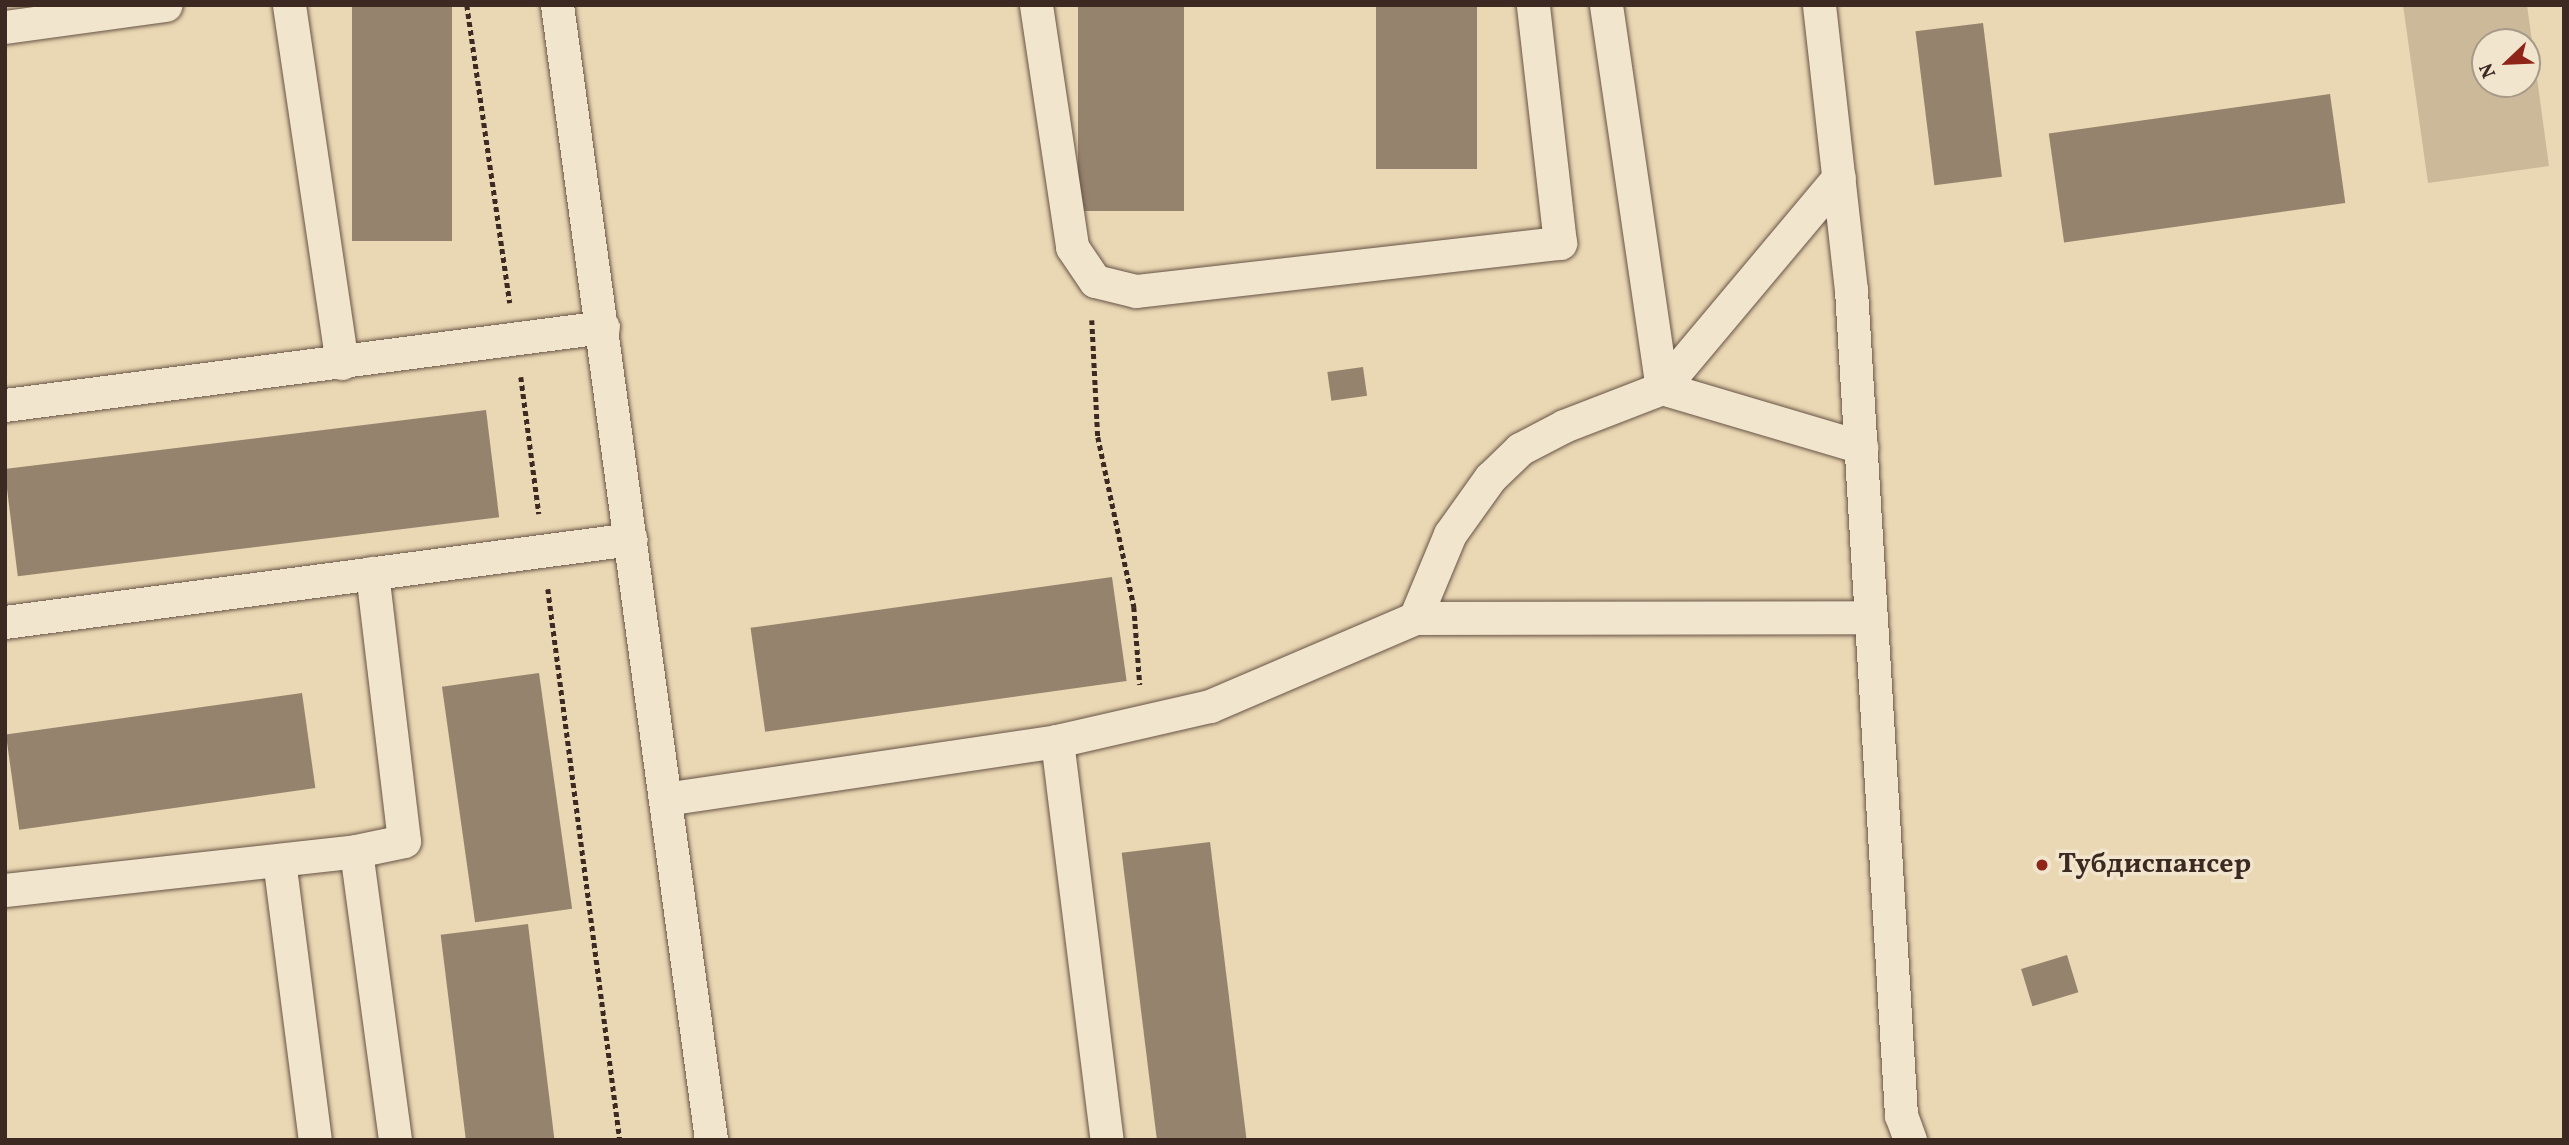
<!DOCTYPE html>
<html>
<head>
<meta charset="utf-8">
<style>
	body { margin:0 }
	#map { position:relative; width:2569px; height:1145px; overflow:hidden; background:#ead7b3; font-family:Vollkorn,serif }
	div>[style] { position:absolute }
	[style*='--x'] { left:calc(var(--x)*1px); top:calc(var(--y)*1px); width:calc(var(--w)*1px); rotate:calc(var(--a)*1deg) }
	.green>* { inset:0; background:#ccb99a }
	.building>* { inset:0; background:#96836d; transform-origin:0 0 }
	.path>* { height:4.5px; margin-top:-2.25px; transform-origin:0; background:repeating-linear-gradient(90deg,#3b2922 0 5px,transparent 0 8.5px) }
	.roads { filter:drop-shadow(0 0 2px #675446) drop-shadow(0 0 2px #675446) }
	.minor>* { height:33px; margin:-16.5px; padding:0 16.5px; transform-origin:16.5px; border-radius:16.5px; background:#f1e5ce }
	.dots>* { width:19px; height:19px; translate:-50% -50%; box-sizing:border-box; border:4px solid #f1e5ce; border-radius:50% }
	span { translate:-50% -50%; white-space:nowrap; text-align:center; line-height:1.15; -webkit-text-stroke:7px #f1e5ce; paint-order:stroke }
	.poi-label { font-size:28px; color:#3b2922; font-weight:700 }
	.left { translate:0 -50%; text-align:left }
	.frame { position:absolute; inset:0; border:7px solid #3b2922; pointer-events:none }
	.north { position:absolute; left:2471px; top:28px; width:70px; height:70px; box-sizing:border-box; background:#f1e5ce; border:2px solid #a89a89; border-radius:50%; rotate:247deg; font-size:19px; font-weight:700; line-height:28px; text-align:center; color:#3b2922 }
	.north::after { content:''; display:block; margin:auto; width:24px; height:32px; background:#8f2418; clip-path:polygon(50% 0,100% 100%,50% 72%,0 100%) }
</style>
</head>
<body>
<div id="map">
	<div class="green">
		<i style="clip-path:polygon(evenodd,2403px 5px,2527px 5px,2549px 166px,2428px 183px,2403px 5px,2485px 42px,2527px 42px,2527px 84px,2485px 84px,2485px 42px)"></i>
	</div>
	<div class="building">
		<i style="left:352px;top:5px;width:100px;height:236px"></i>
		<i style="left:1078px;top:5px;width:106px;height:206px"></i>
		<i style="left:1376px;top:5px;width:101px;height:164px"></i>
		<i style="left:1983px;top:23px;width:155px;height:68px;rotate:83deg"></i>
		<i style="left:2330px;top:94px;width:110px;height:284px;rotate:82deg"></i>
		<i style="left:1363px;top:367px;width:29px;height:36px;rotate:82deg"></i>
		<i style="left:486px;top:410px;width:108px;height:485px;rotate:83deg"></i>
		<i style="left:1112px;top:577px;width:105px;height:365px;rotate:82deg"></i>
		<i style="left:539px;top:673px;width:238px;height:98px;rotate:82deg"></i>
		<i style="left:302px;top:693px;width:96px;height:299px;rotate:82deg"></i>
		<i style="left:1210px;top:842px;width:300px;height:89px;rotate:83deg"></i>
		<i style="left:528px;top:924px;width:218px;height:88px;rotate:83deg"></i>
		<i style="left:2067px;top:955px;width:39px;height:48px;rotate:73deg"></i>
	</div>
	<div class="path">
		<i style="--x:467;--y:5;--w:301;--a:81.8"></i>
		<i style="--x:1092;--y:320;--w:117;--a:87.1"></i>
		<i style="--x:1098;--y:437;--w:174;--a:78"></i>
		<i style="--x:1134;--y:607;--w:78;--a:85.6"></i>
		<i style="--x:521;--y:377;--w:138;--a:82.5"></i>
		<i style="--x:548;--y:589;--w:556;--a:82.56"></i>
	</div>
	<div class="roads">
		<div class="minor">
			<i style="--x:289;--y:5;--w:362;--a:81.6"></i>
			<i style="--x:557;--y:5;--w:1145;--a:82.27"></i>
			<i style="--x:1036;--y:5;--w:245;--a:81.5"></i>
			<i style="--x:1072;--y:247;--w:41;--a:55.9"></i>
			<i style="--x:1095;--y:281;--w:42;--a:13.7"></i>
			<i style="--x:1136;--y:291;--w:427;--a:-6.5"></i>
			<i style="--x:1560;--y:243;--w:240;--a:-96.5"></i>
			<i style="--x:1606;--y:5;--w:387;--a:81.7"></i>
			<i style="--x:1819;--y:5;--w:287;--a:83.6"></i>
			<i style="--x:1851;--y:290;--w:827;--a:86.53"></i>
			<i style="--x:1901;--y:1115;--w:27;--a:70"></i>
			<i style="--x:5;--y:27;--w:162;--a:-7.8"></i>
			<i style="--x:1662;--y:388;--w:208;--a:16.5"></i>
			<i style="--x:5;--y:405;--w:603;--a:-7.43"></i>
			<i style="--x:1415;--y:618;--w:91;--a:-67.4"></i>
			<i style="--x:1450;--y:534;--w:69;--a:-54.5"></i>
			<i style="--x:1490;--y:478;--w:42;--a:-44"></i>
			<i style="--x:1520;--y:449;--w:50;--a:-27.6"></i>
			<i style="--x:1564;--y:426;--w:105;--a:-21.2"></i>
			<i style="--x:1662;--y:388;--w:275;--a:-50"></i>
			<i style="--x:5;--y:622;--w:631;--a:-7.55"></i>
			<i style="--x:1057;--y:741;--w:402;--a:82.9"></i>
			<i style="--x:665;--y:799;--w:396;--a:-8.4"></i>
			<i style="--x:1057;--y:741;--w:157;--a:-12.9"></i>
			<i style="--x:1210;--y:706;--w:223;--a:-23.2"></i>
			<i style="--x:1415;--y:618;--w:456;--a:-0.1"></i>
			<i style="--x:356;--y:851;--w:292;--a:82.3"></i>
			<i style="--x:279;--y:860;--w:282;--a:82.7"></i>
			<i style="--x:5;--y:890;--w:353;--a:-6.3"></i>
			<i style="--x:356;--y:851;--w:49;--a:-11.8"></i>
			<i style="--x:404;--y:841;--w:270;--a:-96.8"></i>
		</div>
	</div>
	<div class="dots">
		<i style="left:2042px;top:865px;background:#8f2418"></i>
	</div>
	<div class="poi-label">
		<span class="left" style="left:2058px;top:865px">Тубдиспансер</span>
	</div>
	<div class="frame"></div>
	<div class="north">N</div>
</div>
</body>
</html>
